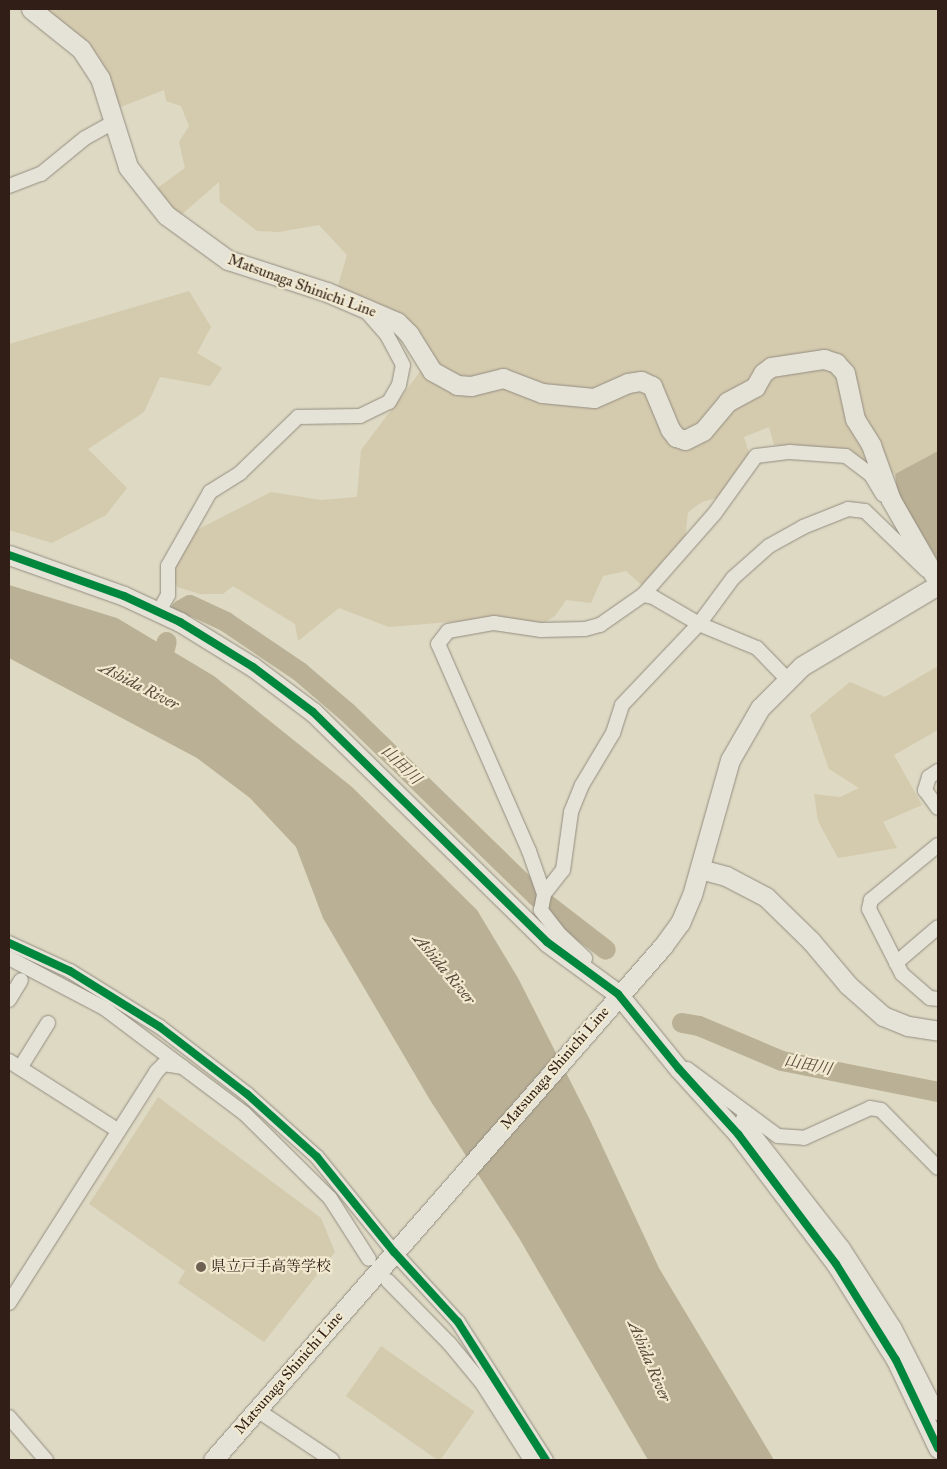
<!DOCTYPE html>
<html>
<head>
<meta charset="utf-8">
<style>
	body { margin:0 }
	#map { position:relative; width:947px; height:1469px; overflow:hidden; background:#ded9c3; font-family:"IM FELL Great Primer","Noto Serif JP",serif }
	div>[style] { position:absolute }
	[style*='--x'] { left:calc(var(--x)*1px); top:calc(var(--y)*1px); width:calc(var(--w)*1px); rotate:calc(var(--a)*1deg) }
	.green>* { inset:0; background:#d4caae; transform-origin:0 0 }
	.water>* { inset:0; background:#bab095 }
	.river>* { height:20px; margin:-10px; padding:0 10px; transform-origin:10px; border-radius:10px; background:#bab095 }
	.roads { filter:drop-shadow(0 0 1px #938d80) drop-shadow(0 0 1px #938d80) }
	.street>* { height:14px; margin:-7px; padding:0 7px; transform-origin:7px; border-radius:7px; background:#e5e2d7 }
	.secondary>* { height:19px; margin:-9.5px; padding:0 9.5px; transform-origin:9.5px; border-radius:9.5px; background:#e5e2d7 }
	.cycleway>* { height:8px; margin:-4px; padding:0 4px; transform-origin:4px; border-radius:4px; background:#00873e }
	.dots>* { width:14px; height:14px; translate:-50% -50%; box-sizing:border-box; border:2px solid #f1ead0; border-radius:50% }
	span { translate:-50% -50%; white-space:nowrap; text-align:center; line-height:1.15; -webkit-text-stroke:4.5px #f1ead0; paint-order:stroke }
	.street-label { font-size:15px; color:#311f17 }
	.poi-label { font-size:15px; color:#311f17 }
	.left { translate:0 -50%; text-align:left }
	.water-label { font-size:16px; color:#5c4b3c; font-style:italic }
	.frame { position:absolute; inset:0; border:10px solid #311f17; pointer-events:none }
</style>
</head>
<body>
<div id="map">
	<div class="green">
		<i style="clip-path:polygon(44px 9px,938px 9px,938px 451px,895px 474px,829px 448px,774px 445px,769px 427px,744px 437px,751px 459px,724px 496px,702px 502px,688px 512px,685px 540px,644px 587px,626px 571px,603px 576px,591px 603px,566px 600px,555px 616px,539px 626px,487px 619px,389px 627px,339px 608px,298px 641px,295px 624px,233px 586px,223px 594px,200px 594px,177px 587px,172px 573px,193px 532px,271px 492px,321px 500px,357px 497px,361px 450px,422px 369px,438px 376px,426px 342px,389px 309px,337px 289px,347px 255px,319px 225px,279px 232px,257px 231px,220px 202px,219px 182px,180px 216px,152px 192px,185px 168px,179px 142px,189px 126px,181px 106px,166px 101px,164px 90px,118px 108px)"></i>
		<i style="clip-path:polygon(189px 291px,211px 327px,197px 353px,222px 368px,210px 386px,160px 377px,144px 412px,88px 449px,127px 488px,106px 515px,52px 543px,9px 530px,9px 344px)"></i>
		<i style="clip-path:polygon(938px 666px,938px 730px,894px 755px,922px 805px,883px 822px,897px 848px,838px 858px,818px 821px,814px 794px,840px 797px,859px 788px,829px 769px,810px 715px,850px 682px,885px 697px)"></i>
		<i style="clip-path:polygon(158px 1097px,321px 1218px,335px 1252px,264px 1342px,178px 1283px,185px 1271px,89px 1204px)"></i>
		<i style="left:381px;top:1346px;width:114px;height:61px;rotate:35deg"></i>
	</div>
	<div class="water">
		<i style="clip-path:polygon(938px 451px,938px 561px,897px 492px,895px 474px)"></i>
		<i style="clip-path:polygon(9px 585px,117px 618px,214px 676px,352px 787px,477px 910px,518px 978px,590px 1120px,659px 1268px,774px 1460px,648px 1460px,519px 1238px,430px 1100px,323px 918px,296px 847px,250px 798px,197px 758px,9px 658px)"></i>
	</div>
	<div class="river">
		<i style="--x:181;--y:610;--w:10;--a:-29"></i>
		<i style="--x:190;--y:605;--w:40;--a:25"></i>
		<i style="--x:226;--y:622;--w:89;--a:34"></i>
		<i style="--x:300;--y:672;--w:63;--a:40.5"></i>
		<i style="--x:348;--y:713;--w:262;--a:44.2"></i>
		<i style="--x:536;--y:896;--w:88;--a:37.6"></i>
		<i style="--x:159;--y:673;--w:32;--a:-76"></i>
		<i style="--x:682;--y:1023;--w:17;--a:10"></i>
		<i style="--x:699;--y:1026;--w:90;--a:22.9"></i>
		<i style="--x:782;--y:1061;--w:159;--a:11.2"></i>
	</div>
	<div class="roads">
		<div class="street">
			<i style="--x:9;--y:186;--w:34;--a:-21"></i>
			<i style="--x:41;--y:174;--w:57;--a:-39.3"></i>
			<i style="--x:85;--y:138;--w:33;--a:-29"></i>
			<i style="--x:643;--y:595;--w:109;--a:-48.7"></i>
			<i style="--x:715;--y:513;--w:70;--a:-54.3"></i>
			<i style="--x:756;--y:456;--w:34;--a:-7"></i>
			<i style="--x:790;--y:452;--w:56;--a:4.1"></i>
			<i style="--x:846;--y:456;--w:31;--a:37"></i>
			<i style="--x:871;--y:475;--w:23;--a:59"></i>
			<i style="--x:158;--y:613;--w:21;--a:-61"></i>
			<i style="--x:168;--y:595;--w:29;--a:-90"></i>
			<i style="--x:168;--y:566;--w:85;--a:-60.4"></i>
			<i style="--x:210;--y:492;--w:36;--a:-32"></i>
			<i style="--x:240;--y:473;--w:81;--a:-44"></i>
			<i style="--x:298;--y:417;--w:62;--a:-0.9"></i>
			<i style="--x:360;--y:416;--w:32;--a:-26"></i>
			<i style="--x:389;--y:402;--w:20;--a:-60"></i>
			<i style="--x:399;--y:385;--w:20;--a:-79"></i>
			<i style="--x:403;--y:365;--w:34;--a:-118"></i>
			<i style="--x:387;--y:335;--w:35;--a:-131"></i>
			<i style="--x:938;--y:771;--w:11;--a:146"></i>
			<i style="--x:929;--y:777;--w:14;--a:107"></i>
			<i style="--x:925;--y:790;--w:22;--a:54"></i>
			<i style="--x:938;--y:845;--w:87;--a:140.6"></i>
			<i style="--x:871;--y:900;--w:9;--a:103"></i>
			<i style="--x:869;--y:909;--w:73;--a:63.1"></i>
			<i style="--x:902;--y:974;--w:37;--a:41"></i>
			<i style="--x:930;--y:998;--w:8;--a:7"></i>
			<i style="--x:544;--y:894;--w:46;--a:-109.2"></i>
			<i style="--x:529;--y:851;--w:226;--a:-113.7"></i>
			<i style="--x:438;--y:644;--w:16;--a:-52"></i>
			<i style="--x:448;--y:631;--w:47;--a:-9.9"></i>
			<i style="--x:494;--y:623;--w:48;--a:8.5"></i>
			<i style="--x:541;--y:630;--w:44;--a:-1.3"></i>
			<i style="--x:585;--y:629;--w:16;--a:-15"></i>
			<i style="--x:600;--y:625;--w:52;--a:-34.9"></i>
			<i style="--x:643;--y:595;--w:10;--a:11"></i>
			<i style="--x:653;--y:597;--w:53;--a:30.4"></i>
			<i style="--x:699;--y:624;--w:63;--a:22.5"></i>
			<i style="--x:757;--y:648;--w:43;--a:45.9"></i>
			<i style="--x:9;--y:943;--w:67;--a:24.7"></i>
			<i style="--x:70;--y:971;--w:106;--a:31.9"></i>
			<i style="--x:160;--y:1027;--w:110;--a:37.6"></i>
			<i style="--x:247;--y:1094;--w:94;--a:42"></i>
			<i style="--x:317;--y:1157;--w:122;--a:51"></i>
			<i style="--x:394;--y:1252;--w:95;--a:47.6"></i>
			<i style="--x:458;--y:1322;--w:164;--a:57.5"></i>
			<i style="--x:9;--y:958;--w:107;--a:27.8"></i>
			<i style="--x:104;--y:1008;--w:175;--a:36.9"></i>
			<i style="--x:244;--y:1113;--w:121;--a:44.7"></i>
			<i style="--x:330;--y:1198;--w:72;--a:57.4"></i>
			<i style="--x:896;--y:963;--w:55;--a:-40.6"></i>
			<i style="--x:582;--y:968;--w:10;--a:-73"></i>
			<i style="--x:585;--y:958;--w:33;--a:-137"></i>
			<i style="--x:561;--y:936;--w:33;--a:-128"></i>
			<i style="--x:541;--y:910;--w:16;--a:-79"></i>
			<i style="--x:544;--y:894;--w:31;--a:-52"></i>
			<i style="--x:563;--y:870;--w:59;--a:-82.1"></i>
			<i style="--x:571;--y:812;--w:29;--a:-68"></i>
			<i style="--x:582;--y:785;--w:61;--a:-59.2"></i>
			<i style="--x:613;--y:733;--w:29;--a:-72"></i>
			<i style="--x:622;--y:705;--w:112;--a:-46.5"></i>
			<i style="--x:699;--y:624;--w:57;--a:-53.5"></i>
			<i style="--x:733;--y:578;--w:48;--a:-41.6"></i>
			<i style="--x:769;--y:546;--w:39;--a:-29"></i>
			<i style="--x:803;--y:527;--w:48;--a:-21.8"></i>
			<i style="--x:848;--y:509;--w:17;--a:7"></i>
			<i style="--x:865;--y:511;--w:85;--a:44"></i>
			<i style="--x:9;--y:1000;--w:23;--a:-59"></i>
			<i style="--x:9;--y:1061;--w:130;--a:32.5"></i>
			<i style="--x:20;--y:1068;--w:53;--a:-58.1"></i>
			<i style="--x:687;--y:1069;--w:113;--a:36.4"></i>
			<i style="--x:778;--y:1136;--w:26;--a:4"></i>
			<i style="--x:804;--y:1138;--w:72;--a:-24.4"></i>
			<i style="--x:870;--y:1108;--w:11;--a:10"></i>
			<i style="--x:881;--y:1110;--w:81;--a:45.5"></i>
			<i style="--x:745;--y:1112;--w:8;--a:104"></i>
			<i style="--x:743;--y:1120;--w:162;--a:52"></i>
			<i style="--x:843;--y:1248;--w:94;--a:57.2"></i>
			<i style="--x:894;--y:1327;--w:97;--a:62.9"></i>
			<i style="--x:388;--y:1281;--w:87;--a:45.5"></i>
			<i style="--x:449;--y:1343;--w:52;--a:50.5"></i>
			<i style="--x:482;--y:1383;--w:91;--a:57.5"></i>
			<i style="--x:9;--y:1303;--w:274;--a:-57.5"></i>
			<i style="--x:156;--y:1072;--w:11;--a:-45"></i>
			<i style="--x:164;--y:1064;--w:19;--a:9"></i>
			<i style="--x:257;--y:1410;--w:90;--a:33.7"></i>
			<i style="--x:9;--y:1417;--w:57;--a:49.3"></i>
		</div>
		<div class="secondary">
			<i style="--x:31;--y:9;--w:64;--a:38.7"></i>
			<i style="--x:81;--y:49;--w:35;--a:57"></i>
			<i style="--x:100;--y:78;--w:93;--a:72.5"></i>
			<i style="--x:128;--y:167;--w:61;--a:51.6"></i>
			<i style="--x:166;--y:215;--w:77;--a:36"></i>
			<i style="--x:228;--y:260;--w:104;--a:17.9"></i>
			<i style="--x:327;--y:292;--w:76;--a:23.2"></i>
			<i style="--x:397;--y:322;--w:17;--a:45"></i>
			<i style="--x:409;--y:334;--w:44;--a:58.1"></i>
			<i style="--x:432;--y:371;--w:29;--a:29"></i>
			<i style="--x:457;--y:385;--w:14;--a:4"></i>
			<i style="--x:471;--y:386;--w:33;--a:-14"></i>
			<i style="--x:503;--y:378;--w:42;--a:21"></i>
			<i style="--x:542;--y:393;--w:52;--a:5.5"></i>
			<i style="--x:594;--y:398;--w:37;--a:-24"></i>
			<i style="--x:628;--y:383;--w:13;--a:-9"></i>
			<i style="--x:641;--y:381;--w:12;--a:24"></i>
			<i style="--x:652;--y:386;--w:47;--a:67.3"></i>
			<i style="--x:670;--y:429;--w:10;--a:53"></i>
			<i style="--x:676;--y:437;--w:9;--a:18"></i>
			<i style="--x:685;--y:440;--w:20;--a:-27"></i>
			<i style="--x:703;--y:431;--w:38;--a:-50"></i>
			<i style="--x:727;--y:402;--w:32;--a:-28"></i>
			<i style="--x:755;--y:387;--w:16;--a:-60"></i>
			<i style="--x:763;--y:373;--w:10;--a:-37"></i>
			<i style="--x:771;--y:367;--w:54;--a:-8.6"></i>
			<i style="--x:824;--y:359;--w:13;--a:18"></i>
			<i style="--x:836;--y:363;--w:13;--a:48"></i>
			<i style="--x:845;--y:373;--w:47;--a:77.7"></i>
			<i style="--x:855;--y:419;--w:31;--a:58"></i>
			<i style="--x:871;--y:445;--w:59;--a:70"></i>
			<i style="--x:891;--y:500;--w:95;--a:60.2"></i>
			<i style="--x:9;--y:555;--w:122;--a:19.6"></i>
			<i style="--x:124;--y:596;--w:62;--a:24.9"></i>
			<i style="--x:180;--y:622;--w:86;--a:31.7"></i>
			<i style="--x:253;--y:667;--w:75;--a:36.9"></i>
			<i style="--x:313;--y:712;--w:328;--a:44.5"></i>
			<i style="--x:547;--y:942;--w:88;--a:36.2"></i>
			<i style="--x:618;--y:994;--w:97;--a:50.9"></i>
			<i style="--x:679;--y:1069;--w:88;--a:47.8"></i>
			<i style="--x:738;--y:1134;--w:163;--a:53"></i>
			<i style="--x:836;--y:1264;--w:113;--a:58"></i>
			<i style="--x:896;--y:1360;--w:98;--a:64.5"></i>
			<i style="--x:700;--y:869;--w:27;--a:15"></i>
			<i style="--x:726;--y:876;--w:45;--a:27.7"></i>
			<i style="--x:766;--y:897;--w:63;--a:44.4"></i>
			<i style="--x:811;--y:941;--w:57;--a:49.9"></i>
			<i style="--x:848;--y:985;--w:47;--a:41.5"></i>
			<i style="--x:883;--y:1016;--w:27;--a:22"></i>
			<i style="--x:908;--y:1026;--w:30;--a:9"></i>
			<i style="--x:213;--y:1460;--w:683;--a:-48.8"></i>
			<i style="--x:663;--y:946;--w:29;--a:-54"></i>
			<i style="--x:680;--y:923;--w:30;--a:-67"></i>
			<i style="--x:692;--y:895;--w:140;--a:-74.3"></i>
			<i style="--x:730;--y:760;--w:60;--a:-60"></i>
			<i style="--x:760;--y:708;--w:59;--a:-45"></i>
			<i style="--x:802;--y:666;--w:158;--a:-30.8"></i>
		</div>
	</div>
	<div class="cycleway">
		<i style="--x:9;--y:555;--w:122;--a:19.6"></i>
		<i style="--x:124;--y:596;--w:62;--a:24.9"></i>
		<i style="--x:180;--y:622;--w:86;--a:31.7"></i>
		<i style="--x:253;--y:667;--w:75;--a:36.9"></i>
		<i style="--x:313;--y:712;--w:328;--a:44.5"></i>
		<i style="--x:547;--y:942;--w:88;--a:36.2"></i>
		<i style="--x:618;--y:994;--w:97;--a:50.9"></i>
		<i style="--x:679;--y:1069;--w:88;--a:47.8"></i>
		<i style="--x:738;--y:1134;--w:163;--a:53"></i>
		<i style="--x:836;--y:1264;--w:113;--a:58"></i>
		<i style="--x:896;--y:1360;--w:98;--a:64.5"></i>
		<i style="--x:9;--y:943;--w:67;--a:24.7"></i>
		<i style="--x:70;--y:971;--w:106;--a:31.9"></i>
		<i style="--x:160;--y:1027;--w:110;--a:37.6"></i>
		<i style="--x:247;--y:1094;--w:94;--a:42"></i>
		<i style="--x:317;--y:1157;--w:122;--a:51"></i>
		<i style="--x:394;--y:1252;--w:95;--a:47.6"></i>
		<i style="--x:458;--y:1322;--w:164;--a:57.5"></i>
	</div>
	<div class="dots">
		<i style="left:201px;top:1267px;background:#6e6053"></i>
	</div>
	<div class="street-label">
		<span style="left:302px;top:286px;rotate:20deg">Matsunaga Shinichi Line</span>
		<span style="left:555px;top:1068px;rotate:-49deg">Matsunaga Shinichi Line</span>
		<span style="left:289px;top:1373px;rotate:-49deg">Matsunaga Shinichi Line</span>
	</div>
	<div class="poi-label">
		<span class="left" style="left:211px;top:1267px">県立戸手高等学校</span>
	</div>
	<div class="water-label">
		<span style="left:139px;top:686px;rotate:27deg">Ashida River</span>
		<span style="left:401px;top:765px;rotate:44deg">山田川</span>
		<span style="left:444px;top:969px;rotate:50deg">Ashida River</span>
		<span style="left:808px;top:1065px;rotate:12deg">山田川</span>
		<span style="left:649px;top:1361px;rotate:67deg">Ashida River</span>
	</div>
	<div class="frame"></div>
</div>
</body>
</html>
